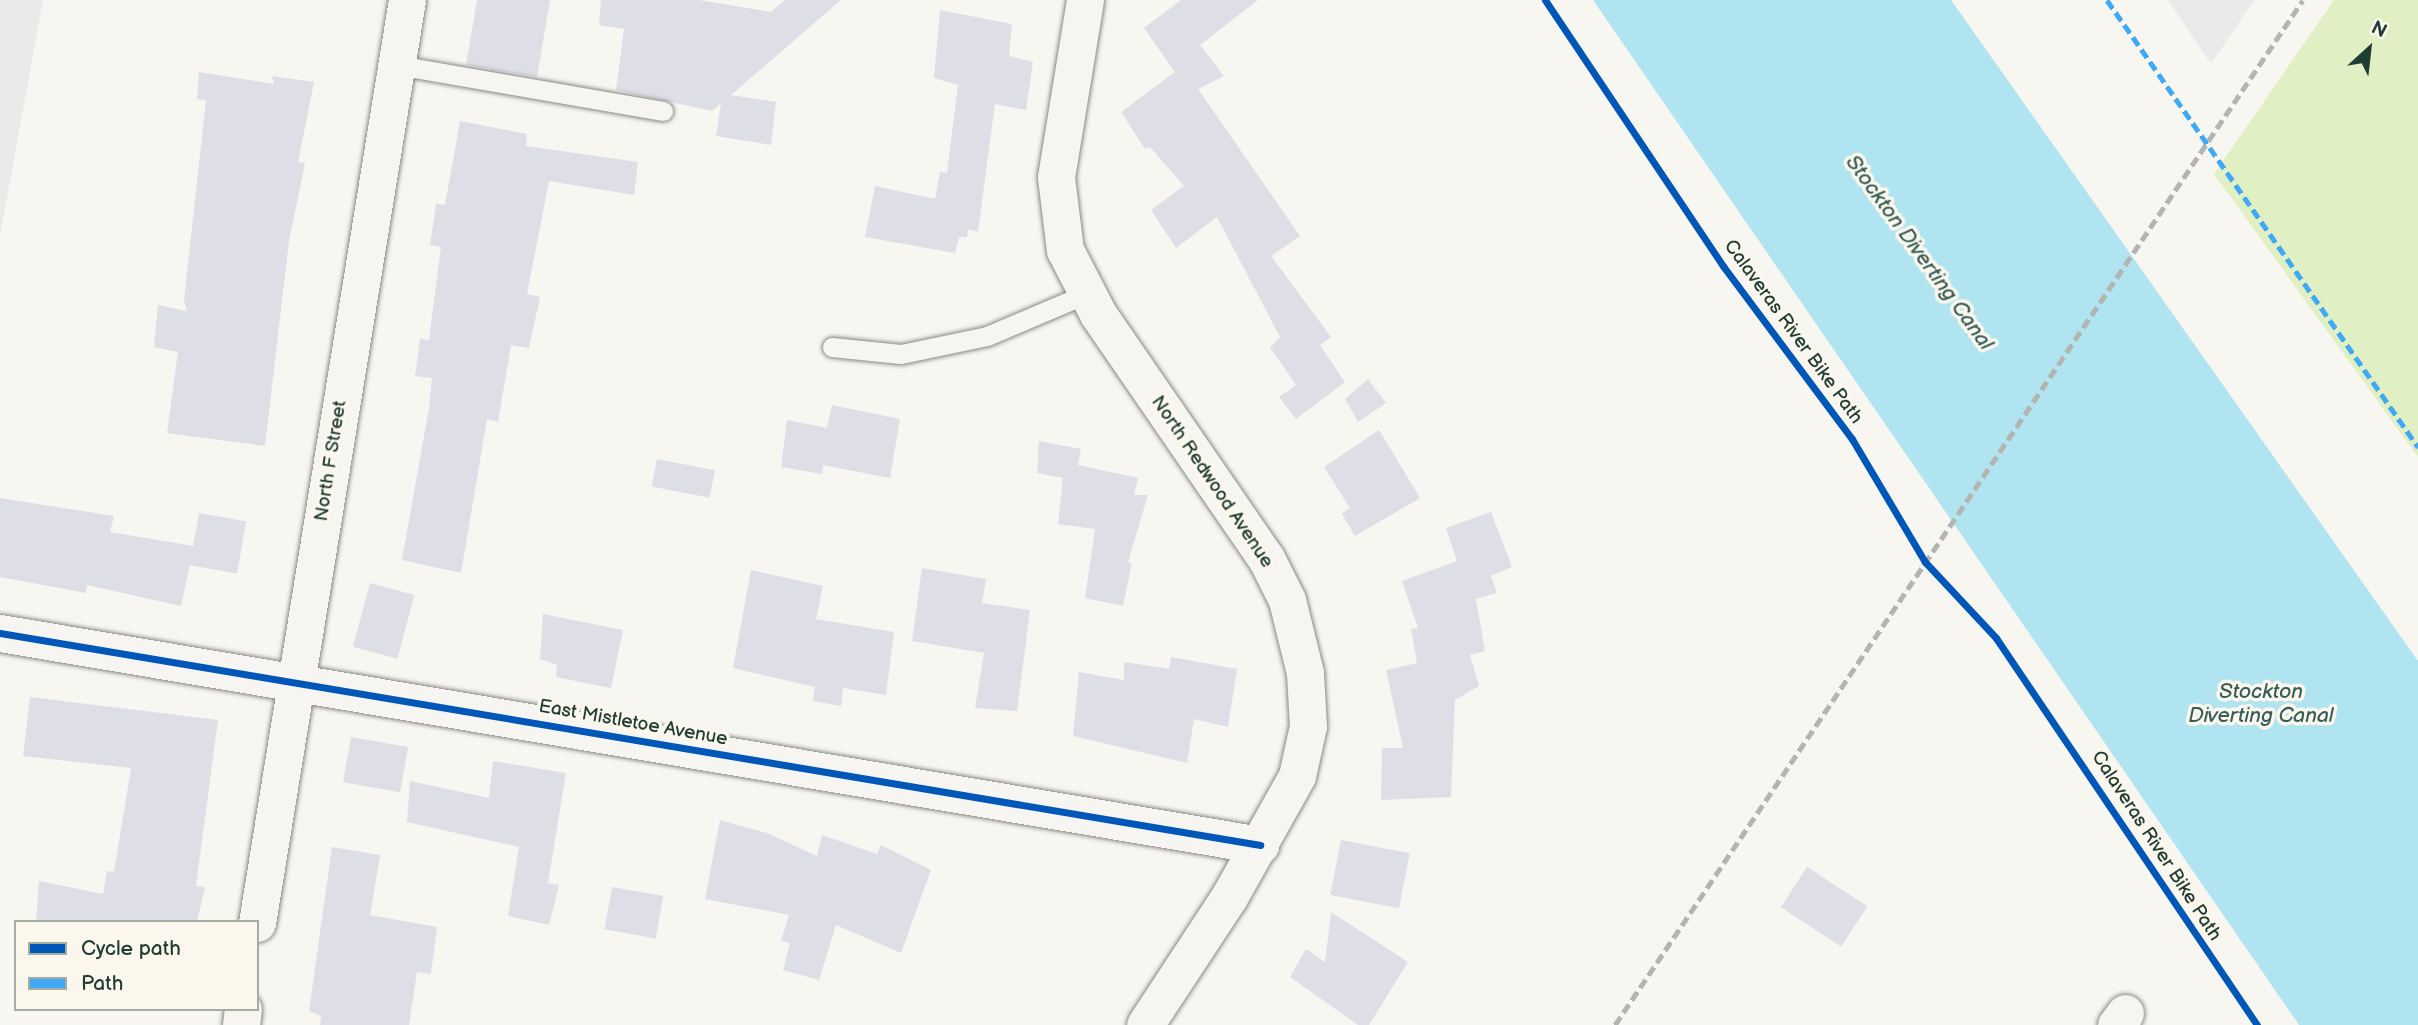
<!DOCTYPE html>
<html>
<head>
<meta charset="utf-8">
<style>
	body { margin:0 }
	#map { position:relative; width:2418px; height:1025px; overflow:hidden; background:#f8f6f0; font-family:"Balsamiq Sans",sans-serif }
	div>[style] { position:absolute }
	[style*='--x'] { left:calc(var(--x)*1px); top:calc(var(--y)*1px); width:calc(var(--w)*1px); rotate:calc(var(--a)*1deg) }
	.built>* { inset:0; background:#ebe9ea }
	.green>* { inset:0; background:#e1efc4 }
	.water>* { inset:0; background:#afe4f0 }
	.building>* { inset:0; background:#dedee6; transform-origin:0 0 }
	.roads { filter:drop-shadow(0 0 2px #868b86) drop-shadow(0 0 2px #868b86) }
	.lane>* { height:19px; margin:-9.5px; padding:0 9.5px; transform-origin:9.5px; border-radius:9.5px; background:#f6f5f1 }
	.street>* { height:37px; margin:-18.5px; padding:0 18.5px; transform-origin:18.5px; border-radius:18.5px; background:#f6f5f1 }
	.rail>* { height:5px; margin-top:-2.5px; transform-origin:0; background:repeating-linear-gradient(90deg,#b2b5b1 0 10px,transparent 0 15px) }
	.quiet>* { height:5px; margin-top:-2.5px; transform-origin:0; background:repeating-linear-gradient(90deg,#3fa9f5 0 10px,transparent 0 15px) }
	.cycleway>* { height:7px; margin:-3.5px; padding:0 3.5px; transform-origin:3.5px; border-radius:3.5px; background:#0057b8 }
	span { translate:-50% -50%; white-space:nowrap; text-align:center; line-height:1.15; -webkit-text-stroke:7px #fbf7ec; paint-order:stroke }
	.street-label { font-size:19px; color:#1f3d34 }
	.water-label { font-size:21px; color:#365d5a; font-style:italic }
	.legend { position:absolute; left:14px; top:920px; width:245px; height:91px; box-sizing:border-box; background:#fbf7ec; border:2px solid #a3ada2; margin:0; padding:9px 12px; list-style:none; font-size:21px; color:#1f3d34 }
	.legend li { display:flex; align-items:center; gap:14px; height:35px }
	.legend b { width:35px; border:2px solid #a3ada2 }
	.north { position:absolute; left:2334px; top:14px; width:70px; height:70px; -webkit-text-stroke:5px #fbf7ec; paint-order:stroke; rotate:27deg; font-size:19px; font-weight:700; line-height:28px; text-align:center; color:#1f3d34 }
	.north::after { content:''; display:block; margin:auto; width:24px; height:32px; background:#1f3d34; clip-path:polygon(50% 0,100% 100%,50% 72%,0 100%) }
</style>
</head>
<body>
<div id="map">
	<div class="built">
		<i style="clip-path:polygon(0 0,43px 0,0 236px)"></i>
		<i style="clip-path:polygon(2168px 0,2254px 0,2211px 64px)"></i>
	</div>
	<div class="green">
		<i style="clip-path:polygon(2334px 0,2418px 0,2418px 457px,2214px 174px)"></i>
	</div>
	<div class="water">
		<i style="clip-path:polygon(1593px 0,1951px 0,2418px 661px,2418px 1025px,2299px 1025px)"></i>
	</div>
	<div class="building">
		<i style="clip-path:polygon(477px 0,550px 0,537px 77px,466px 65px)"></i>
		<i style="clip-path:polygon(601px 0,699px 0,771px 12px,785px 0,841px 0,731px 95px,776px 102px,771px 145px,716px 136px,721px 103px,712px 111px,616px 90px,624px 29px,599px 25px)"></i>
		<i style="clip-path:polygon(1181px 0,1258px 0,1200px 45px,1224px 76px,1198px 89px,1300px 236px,1271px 256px,1331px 337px,1320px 345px,1345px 382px,1296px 419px,1279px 397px,1296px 385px,1270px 347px,1280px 337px,1217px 217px,1176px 248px,1151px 210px,1184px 186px,1150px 147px,1145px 149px,1121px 112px,1175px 72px,1144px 28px)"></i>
		<i style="clip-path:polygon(940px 10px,1012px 24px,1009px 56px,1033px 62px,1026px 110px,995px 104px,978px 232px,968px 229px,967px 237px,959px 237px,955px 253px,865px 237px,875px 186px,935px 199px,940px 172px,947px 173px,958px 85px,934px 78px)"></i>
		<i style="clip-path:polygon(199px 72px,274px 84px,272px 76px,314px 82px,298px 162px,305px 163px,289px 241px,265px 446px,167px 433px,178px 352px,154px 347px,158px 305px,187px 311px,184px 300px,206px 100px,197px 99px)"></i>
		<i style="clip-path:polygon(460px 121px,527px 134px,526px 146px,638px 162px,634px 195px,549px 181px,527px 294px,540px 297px,529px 348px,511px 345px,498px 422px,487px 419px,461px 573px,402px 560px,429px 408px,432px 378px,415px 376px,420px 339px,429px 340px,441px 247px,430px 245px,436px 204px,445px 205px)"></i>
		<i style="clip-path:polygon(1368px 379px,1386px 403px,1358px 422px,1345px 399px)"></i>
		<i style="clip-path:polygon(832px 405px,900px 419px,890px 478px,823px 465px,822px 474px,781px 467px,787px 420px,827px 428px)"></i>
		<i style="clip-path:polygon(1379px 430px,1420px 498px,1355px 536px,1342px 514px,1350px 508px,1324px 467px)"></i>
		<i style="clip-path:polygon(1039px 441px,1081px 449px,1078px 465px,1138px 478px,1134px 495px,1148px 495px,1128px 562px,1132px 563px,1123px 606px,1085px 598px,1095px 529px,1058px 524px,1063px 478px,1037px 473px)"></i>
		<i style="left:657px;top:459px;width:59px;height:28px;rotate:11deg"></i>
		<i style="clip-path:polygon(0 498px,114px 516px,110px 532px,194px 546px,181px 606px,87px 585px,86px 593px,0 577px)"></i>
		<i style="clip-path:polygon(1491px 512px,1512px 567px,1491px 576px,1497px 593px,1476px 599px,1485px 651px,1470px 655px,1479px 686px,1455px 700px,1451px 797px,1381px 800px,1382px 748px,1403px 748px,1386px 670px,1417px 663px,1411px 629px,1418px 628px,1402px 581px,1457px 561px,1446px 528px)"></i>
		<i style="left:199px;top:513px;width:48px;height:53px;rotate:10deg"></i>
		<i style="clip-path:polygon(922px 568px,986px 579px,982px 603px,1030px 610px,1017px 711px,975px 708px,984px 653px,912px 641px)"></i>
		<i style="clip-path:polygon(751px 570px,823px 586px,816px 619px,894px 632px,886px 695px,843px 688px,841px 706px,813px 701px,815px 687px,733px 668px)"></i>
		<i style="left:370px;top:583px;width:46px;height:66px;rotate:15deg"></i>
		<i style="clip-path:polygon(543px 614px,623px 630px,611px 688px,556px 677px,557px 665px,540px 659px)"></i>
		<i style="clip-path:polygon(1171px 657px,1237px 669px,1228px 727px,1194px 719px,1187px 763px,1073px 736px,1079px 672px,1124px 680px,1124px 662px,1169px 669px)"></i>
		<i style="clip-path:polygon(30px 697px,218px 720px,196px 886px,205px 887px,197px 922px,36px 922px,39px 881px,103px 894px,107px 871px,114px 872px,131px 768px,23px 756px)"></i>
		<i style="left:351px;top:737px;width:58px;height:46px;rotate:10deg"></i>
		<i style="clip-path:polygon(493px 761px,566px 773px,548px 883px,559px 885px,549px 925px,508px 916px,519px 847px,407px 822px,410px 781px,489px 798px)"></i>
		<i style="clip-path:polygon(720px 820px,767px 833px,817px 856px,822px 835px,877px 854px,881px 845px,931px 870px,901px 953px,836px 925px,819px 980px,783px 970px,790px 943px,781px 941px,789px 915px,705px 899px)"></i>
		<i style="left:1341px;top:840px;width:70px;height:56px;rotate:11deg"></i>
		<i style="clip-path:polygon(332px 847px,380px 855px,370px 915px,437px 927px,431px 974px,417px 972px,409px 1025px,320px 1025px,321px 1016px,309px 1011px)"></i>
		<i style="left:1807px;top:867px;width:72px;height:48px;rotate:33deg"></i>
		<i style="left:612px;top:887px;width:52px;height:43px;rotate:10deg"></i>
		<i style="clip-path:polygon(1331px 912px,1408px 962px,1369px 1025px,1358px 1025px,1290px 977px,1306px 949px,1325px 962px)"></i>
	</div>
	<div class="roads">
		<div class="lane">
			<i style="--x:397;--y:65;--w:270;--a:9.8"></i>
			<i style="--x:832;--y:347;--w:69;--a:5.8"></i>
			<i style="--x:901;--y:354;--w:88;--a:-11.8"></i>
			<i style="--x:987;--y:336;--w:108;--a:-23"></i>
		</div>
		<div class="street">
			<i style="--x:1085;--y:0;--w:179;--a:99.3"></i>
			<i style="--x:1056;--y:177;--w:74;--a:83"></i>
			<i style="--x:1065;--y:250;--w:72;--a:62.7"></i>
			<i style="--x:1098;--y:314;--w:296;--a:55.5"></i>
			<i style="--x:1266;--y:558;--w:47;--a:63.4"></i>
			<i style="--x:1287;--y:600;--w:75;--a:76.1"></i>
			<i style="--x:1305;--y:673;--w:53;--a:86.8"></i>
			<i style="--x:1308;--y:726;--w:51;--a:102.4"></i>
			<i style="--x:1297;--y:776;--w:139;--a:119.3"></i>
			<i style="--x:1229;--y:897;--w:153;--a:123.3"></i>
			<i style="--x:0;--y:633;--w:1278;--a:9.55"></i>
			<i style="--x:257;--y:923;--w:935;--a:-80.77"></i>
			<i style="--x:241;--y:1025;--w:16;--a:-83"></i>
			<i style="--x:2116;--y:1025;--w:15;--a:-53"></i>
		</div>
	</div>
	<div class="rail">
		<i style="--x:1615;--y:1025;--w:1234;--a:-56.13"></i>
	</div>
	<div class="quiet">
		<i style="--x:2107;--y:0;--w:545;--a:55.17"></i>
	</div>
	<div class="cycleway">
		<i style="--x:1545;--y:0;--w:320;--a:56.2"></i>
		<i style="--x:1723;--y:266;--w:216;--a:53.3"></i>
		<i style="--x:1852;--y:439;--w:143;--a:59.3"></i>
		<i style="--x:1925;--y:562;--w:104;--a:46.9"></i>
		<i style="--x:1996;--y:638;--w:467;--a:56"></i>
		<i style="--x:0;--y:633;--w:1278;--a:9.55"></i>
	</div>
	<div class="street-label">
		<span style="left:1793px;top:332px;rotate:54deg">Calaveras River Bike Path</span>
		<span style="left:331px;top:461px;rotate:-81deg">North F Street</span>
		<span style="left:1212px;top:482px;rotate:56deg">North Redwood Avenue</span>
		<span style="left:633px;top:723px;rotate:10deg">East Mistletoe Avenue</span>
		<span style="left:2156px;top:846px;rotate:57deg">Calaveras River Bike Path</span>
	</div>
	<div class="water-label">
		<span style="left:1919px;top:253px;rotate:54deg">Stockton Diverting Canal</span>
		<span style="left:2261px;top:704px">Stockton<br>Diverting Canal</span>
	</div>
	<ul class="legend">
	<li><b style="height:9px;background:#0057b8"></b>Cycle path</li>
	<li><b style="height:9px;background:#3fa9f5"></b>Path</li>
	</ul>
	<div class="north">N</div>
</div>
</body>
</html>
